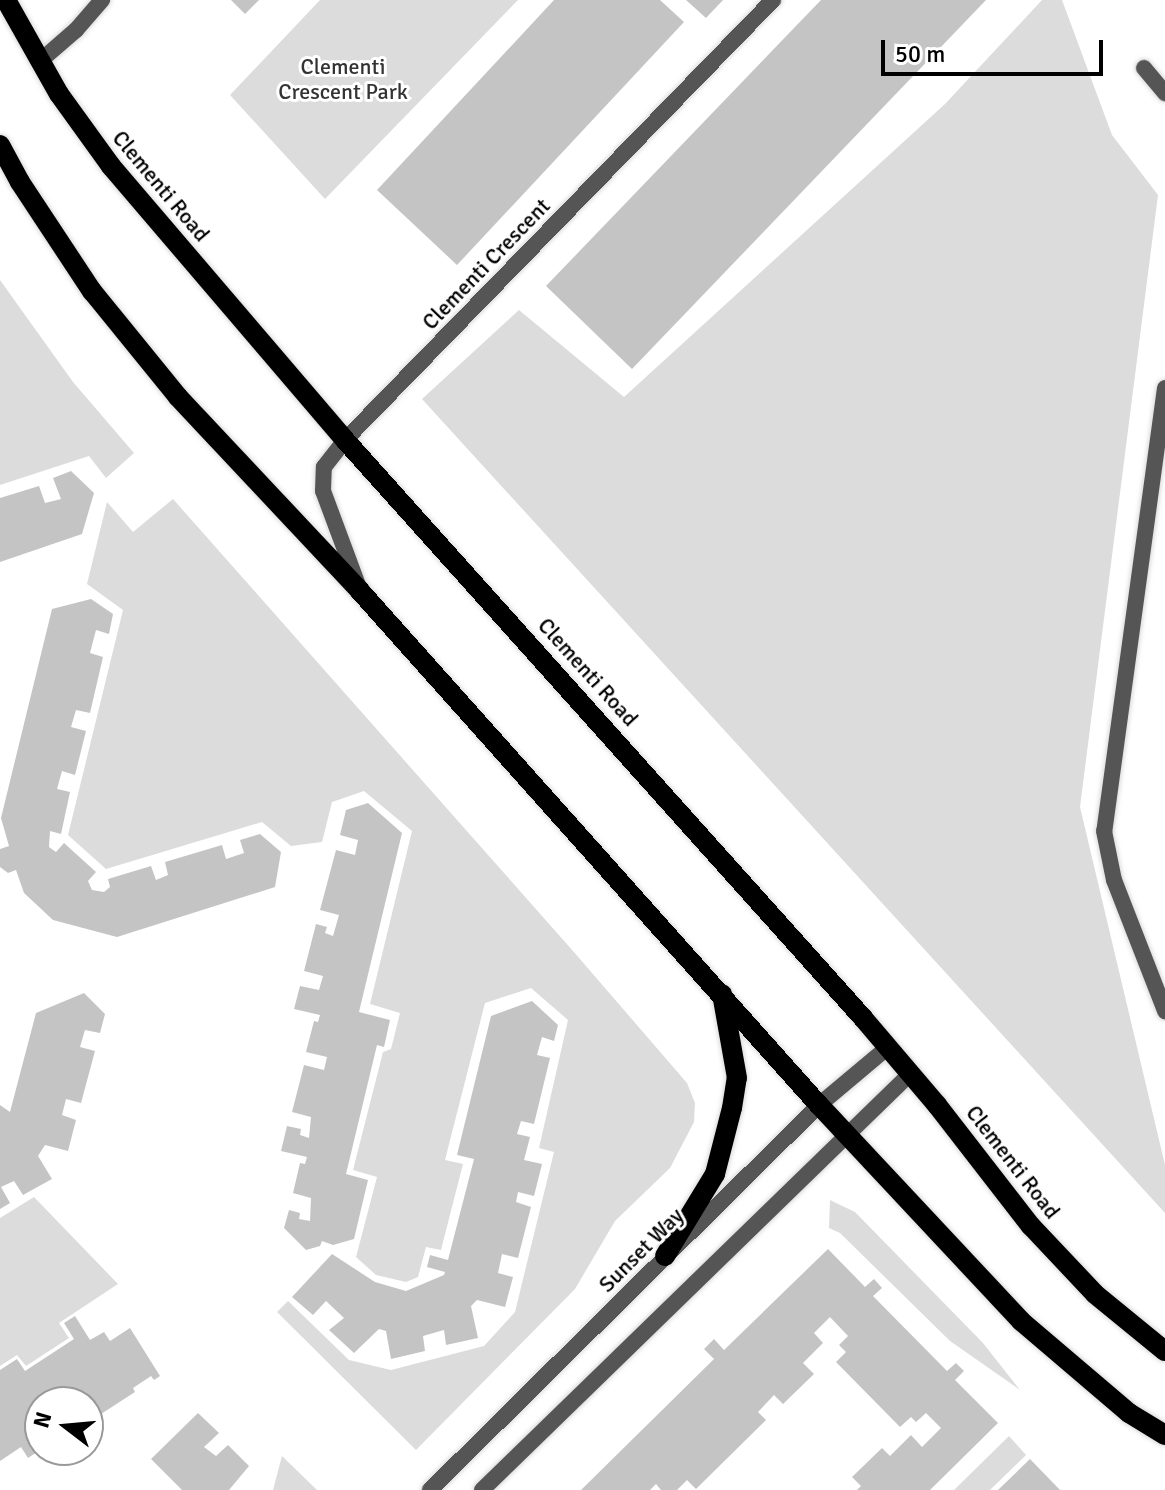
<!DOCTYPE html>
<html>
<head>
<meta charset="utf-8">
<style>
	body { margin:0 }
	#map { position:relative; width:1165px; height:1490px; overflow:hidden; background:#fff; font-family:Signika,sans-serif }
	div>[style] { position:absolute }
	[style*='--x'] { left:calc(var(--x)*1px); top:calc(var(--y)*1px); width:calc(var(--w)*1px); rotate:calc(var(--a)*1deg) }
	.green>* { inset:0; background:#dcdcdc }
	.building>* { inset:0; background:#c4c4c4 }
	.roads { filter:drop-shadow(0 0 2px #dbdbdb) drop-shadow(0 0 2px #dbdbdb) }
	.service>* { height:16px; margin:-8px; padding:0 8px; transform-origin:8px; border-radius:8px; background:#555 }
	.minor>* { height:16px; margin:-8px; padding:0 8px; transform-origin:8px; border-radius:8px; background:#555 }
	.primary>* { height:20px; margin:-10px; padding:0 10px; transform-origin:10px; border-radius:10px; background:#000 }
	span { translate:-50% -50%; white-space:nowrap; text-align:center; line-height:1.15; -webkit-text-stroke:6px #fff; paint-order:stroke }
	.park-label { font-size:22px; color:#333 }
	.street-label { font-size:22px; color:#000 }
	.north { position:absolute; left:24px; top:1386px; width:80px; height:80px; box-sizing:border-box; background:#fff; border:2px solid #999; border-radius:50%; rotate:286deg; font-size:22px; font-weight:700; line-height:32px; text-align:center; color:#000 }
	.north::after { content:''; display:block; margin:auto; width:28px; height:36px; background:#000; clip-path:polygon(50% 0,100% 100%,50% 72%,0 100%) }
	.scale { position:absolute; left:881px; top:40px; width:222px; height:36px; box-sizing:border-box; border:4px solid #000; border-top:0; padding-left:10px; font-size:24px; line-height:28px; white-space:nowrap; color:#000; -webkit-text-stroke:6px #fff; paint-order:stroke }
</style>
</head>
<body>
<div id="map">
	<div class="green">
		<i style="clip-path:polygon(320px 0,518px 0,325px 199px,230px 95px)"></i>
		<i style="clip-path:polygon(1042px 0,1062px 0,1112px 135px,1158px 195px,1080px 807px,1165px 1165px,1165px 1213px,422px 399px,519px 310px,624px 397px,945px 104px)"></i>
		<i style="clip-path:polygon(0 280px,73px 382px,134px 453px,106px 478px,89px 456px,0 485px)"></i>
		<i style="clip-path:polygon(173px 499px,573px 951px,687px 1083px,695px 1103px,694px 1122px,670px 1168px,615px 1221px,575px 1289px,416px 1450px,277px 1312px,288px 1301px,349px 1360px,391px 1370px,484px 1346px,515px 1312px,554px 1152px,539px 1148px,568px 1020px,531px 988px,485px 1003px,445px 1160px,463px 1164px,441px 1250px,426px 1247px,418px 1277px,406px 1282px,376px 1275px,356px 1257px,377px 1177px,353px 1170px,383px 1052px,391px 1049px,400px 1013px,370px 1004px,412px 831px,364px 791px,332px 802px,322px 842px,291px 846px,262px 822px,106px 869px,68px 835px,123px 610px,87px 584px,107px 502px,133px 532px)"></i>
		<i style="clip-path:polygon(34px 1197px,118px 1284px,59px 1323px,69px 1338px,26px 1366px,17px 1355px,0 1366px,0 1218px)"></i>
		<i style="clip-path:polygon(830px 1200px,855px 1212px,983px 1343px,1020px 1390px,950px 1341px,840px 1233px,829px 1228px)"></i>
		<i style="clip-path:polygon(1009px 1436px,1026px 1455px,990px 1490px,954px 1490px)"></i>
		<i style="clip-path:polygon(282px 1456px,317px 1490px,273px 1490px)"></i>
	</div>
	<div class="building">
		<i style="clip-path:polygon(231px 0,259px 0,245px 14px)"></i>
		<i style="clip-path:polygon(554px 0,660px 0,684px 22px,457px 265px,377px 190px)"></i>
		<i style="clip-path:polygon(686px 0,723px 0,706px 18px)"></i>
		<i style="clip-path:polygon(821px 0,986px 0,632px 369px,546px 286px)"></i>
		<i style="clip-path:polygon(71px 471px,94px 493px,82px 534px,0 562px,0 498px,39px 486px,45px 503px,61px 499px,53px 478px)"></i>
		<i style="clip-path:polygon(91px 599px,113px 614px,109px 634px,96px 630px,90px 653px,103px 657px,90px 713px,76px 710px,71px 727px,86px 731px,75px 775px,62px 771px,57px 789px,70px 792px,61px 834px,50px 831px,49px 847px,56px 852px,64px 843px,96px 872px,88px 881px,92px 890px,104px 892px,110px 887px,108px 879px,151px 866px,156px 880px,168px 875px,165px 862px,222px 845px,226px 859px,244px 853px,240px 840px,260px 834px,281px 852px,275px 887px,117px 937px,53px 920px,24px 893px,16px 870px,8px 873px,0 867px,0 849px,9px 846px,1px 818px,52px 609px)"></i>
		<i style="clip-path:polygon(368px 803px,402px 833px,359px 1012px,390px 1020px,384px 1047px,377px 1045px,346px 1174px,368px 1180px,354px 1239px,333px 1245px,322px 1241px,320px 1246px,306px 1250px,284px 1228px,289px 1210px,300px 1213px,299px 1219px,310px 1221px,311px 1198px,293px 1193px,300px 1163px,305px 1164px,307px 1157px,281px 1151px,287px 1126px,301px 1129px,300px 1135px,309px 1138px,311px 1117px,292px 1112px,304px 1065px,324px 1070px,327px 1057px,306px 1052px,314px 1021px,318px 1022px,320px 1015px,294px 1009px,300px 986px,319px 990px,323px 976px,304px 971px,316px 924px,327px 927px,325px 933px,333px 936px,339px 915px,320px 910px,336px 850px,355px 855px,358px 840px,340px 835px,346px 810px)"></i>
		<i style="clip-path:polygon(84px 993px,105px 1014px,100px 1033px,85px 1030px,80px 1047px,95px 1051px,81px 1103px,66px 1099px,62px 1115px,76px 1120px,68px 1151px,45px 1145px,38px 1156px,52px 1179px,23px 1195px,14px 1181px,1px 1187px,10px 1203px,0 1209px,0 1105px,10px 1112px,36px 1013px)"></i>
		<i style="clip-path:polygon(532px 1001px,558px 1025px,554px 1041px,542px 1037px,537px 1055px,550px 1058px,534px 1124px,521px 1121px,517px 1134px,530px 1137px,524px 1160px,542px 1164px,534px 1196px,518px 1192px,516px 1202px,531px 1207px,518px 1258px,502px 1254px,498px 1273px,513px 1277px,505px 1307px,477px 1300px,471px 1306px,478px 1338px,446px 1345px,444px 1330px,423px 1336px,425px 1351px,391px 1359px,386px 1331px,379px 1329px,354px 1353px,329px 1330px,344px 1318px,326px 1301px,313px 1315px,292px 1297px,332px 1254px,375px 1282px,406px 1291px,444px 1275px,445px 1272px,427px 1267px,430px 1255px,448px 1260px,474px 1159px,457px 1155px,491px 1016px)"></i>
		<i style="clip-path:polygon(828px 1249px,865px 1287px,874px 1279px,882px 1288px,873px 1296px,947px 1371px,956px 1363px,964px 1371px,955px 1380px,998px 1423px,930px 1490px,857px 1490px,861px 1486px,852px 1477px,882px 1448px,890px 1456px,911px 1435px,922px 1447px,941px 1428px,926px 1413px,916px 1422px,911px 1417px,900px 1427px,836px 1362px,846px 1352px,839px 1345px,848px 1336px,830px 1317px,814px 1333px,823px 1343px,803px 1363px,814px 1374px,783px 1404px,774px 1395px,758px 1412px,766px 1420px,696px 1489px,687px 1480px,677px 1490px,661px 1490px,656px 1484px,650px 1490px,581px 1490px,714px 1359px,704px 1349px,714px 1339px,724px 1350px)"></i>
		<i style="clip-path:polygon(75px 1316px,90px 1340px,104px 1332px,110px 1341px,130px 1328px,160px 1376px,154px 1380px,151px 1376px,133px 1388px,135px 1392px,101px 1414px,94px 1402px,88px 1406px,88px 1402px,40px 1402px,40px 1450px,28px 1458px,21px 1447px,0 1461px,0 1370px,17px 1359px,25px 1371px,74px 1339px,64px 1323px)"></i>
		<i style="clip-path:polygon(198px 1413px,219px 1433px,204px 1447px,216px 1456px,228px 1445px,249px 1466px,229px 1490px,182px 1490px,151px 1459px)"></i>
		<i style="clip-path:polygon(1030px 1459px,1060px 1490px,998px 1490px)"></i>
	</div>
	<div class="roads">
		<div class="service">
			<i style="--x:1144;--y:68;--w:33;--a:50"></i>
			<i style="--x:1165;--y:388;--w:447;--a:97.8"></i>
			<i style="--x:1104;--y:831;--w:50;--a:78.5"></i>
			<i style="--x:1114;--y:880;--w:141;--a:68.7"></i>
		</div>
		<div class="minor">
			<i style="--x:39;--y:62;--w:49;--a:-40.9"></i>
			<i style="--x:76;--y:30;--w:40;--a:-49"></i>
			<i style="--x:358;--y:585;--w:100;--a:-110.4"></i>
			<i style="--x:323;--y:491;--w:24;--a:-88"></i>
			<i style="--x:324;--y:467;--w:34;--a:-52"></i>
			<i style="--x:345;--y:440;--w:614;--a:-45.79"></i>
			<i style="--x:430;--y:1490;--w:547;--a:-44.7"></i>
			<i style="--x:819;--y:1105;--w:90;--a:-40"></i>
			<i style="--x:482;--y:1490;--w:597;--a:-44.19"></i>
		</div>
		<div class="primary">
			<i style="--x:6;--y:0;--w:108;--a:60.6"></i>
			<i style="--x:59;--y:94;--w:89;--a:54.2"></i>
			<i style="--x:111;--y:166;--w:360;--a:49.5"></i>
			<i style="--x:345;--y:440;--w:776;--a:48.13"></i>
			<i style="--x:863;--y:1018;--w:114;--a:49.6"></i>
			<i style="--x:937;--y:1105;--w:153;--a:52.2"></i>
			<i style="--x:1031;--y:1226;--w:93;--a:46.7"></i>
			<i style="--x:1095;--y:1294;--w:90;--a:39.2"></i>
			<i style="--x:0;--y:145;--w:42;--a:61.6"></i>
			<i style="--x:20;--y:182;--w:131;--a:56.6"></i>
			<i style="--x:92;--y:291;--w:136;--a:50.9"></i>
			<i style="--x:178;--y:397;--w:266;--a:46.8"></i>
			<i style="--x:360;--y:591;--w:689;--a:48.24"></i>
			<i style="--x:819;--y:1105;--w:296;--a:46.9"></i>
			<i style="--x:1021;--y:1321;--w:142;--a:40.4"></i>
			<i style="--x:1129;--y:1413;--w:42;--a:31.4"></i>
			<i style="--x:665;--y:1256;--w:96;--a:-58.6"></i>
			<i style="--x:715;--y:1174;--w:68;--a:-75.6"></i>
			<i style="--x:732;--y:1108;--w:30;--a:-81"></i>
			<i style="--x:737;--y:1078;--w:85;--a:-100.1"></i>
		</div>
	</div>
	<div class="park-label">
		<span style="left:343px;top:79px">Clementi<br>Crescent Park</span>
	</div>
	<div class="street-label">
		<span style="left:161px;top:186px;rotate:50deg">Clementi Road</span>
		<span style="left:486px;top:264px;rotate:-46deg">Clementi Crescent</span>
		<span style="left:588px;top:672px;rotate:48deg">Clementi Road</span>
		<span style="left:1013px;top:1162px;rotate:52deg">Clementi Road</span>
		<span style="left:641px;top:1250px;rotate:-45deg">Sunset Way</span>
	</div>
	<div class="north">N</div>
	<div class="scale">50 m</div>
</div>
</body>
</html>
